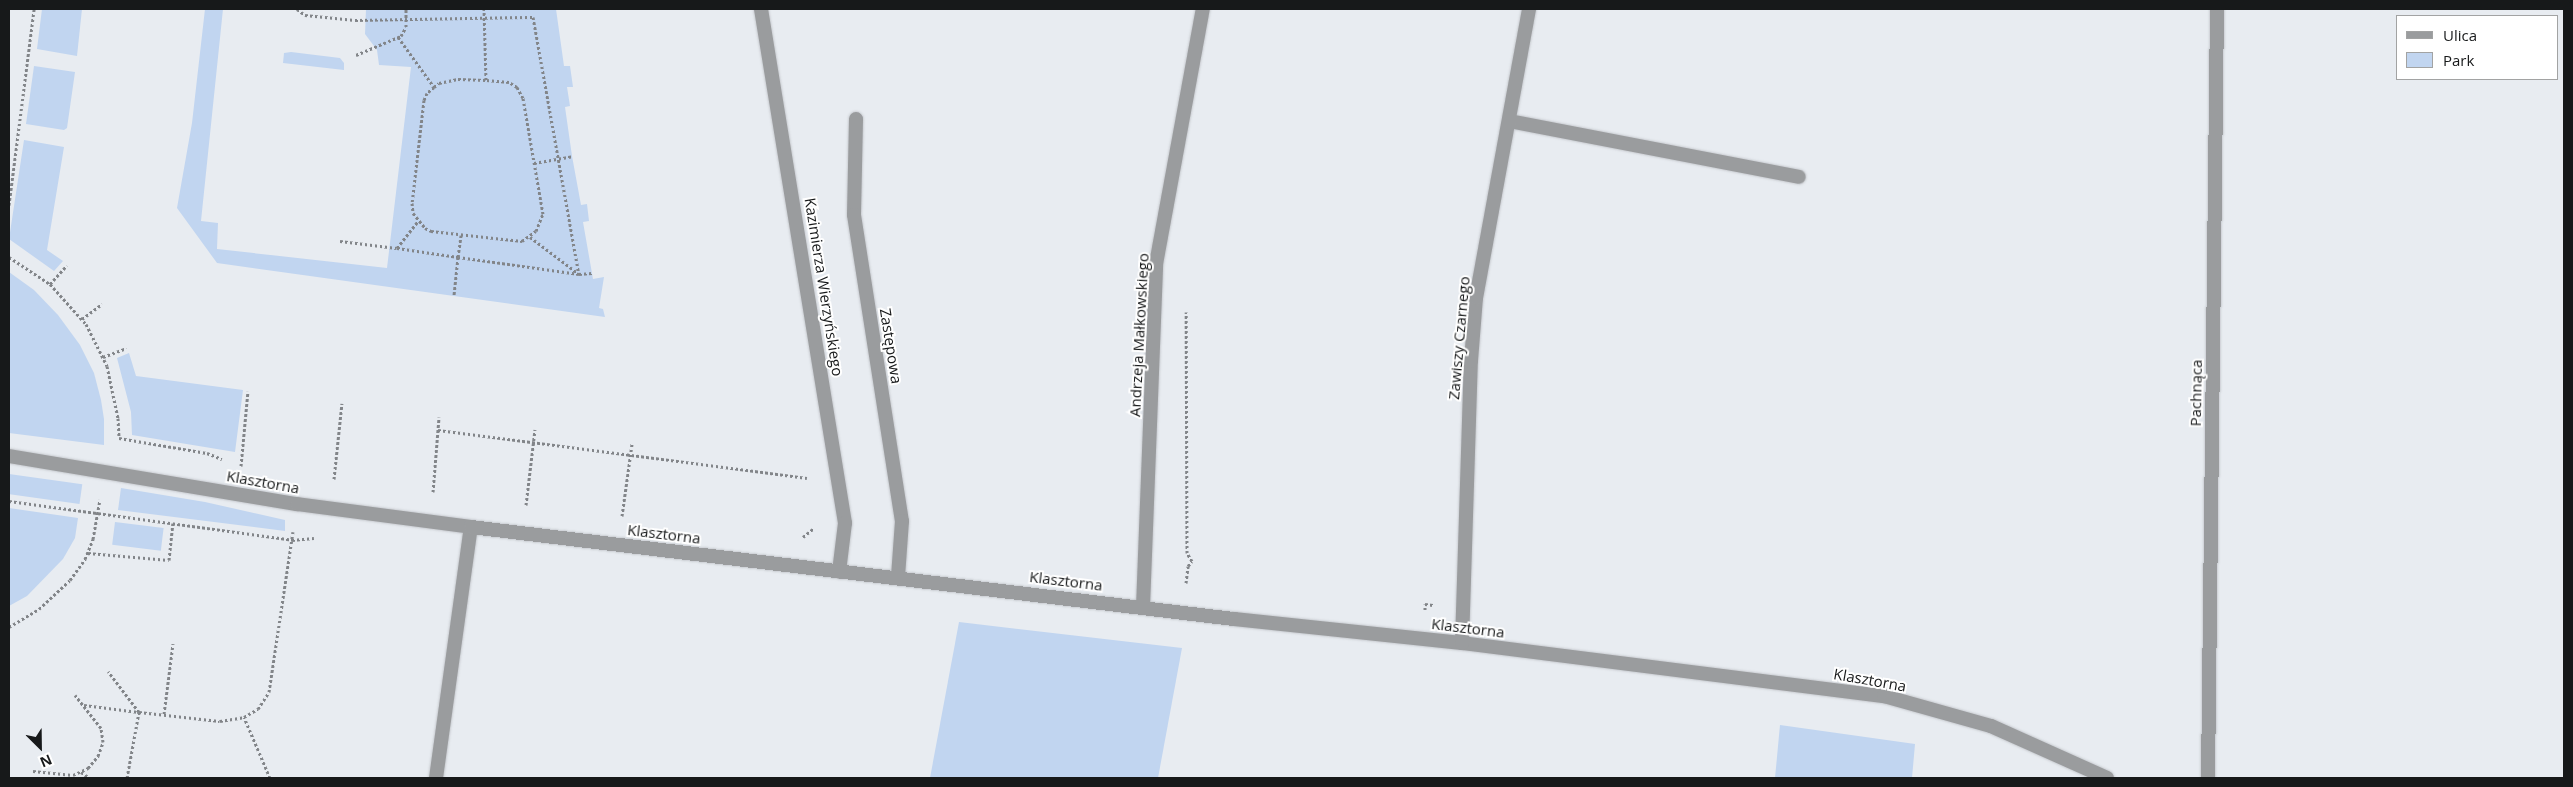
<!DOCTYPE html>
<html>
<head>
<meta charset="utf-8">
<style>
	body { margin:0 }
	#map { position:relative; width:2573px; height:787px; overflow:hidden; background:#e8ecf1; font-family:"Open Sans",sans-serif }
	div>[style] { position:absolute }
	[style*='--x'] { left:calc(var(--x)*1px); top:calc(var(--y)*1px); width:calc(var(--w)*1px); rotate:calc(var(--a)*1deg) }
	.green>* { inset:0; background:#c1d5f0; transform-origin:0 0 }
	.path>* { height:3px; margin-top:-1.5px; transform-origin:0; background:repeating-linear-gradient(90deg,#828589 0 2.5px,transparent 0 5px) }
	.roads { filter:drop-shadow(0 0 1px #c7cacf) drop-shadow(0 0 1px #c7cacf) }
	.service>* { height:14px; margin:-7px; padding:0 7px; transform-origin:7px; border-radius:7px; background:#9a9c9e }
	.minor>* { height:14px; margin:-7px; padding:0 7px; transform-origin:7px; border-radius:7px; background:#9a9c9e }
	span { translate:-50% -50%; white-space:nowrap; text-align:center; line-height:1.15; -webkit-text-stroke:4px #fff; paint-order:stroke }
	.street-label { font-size:15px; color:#17191a }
	.frame { position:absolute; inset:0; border:10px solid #17191a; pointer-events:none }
	.legend { position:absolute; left:2396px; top:15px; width:162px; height:65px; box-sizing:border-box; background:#fff; border:1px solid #a2a3a3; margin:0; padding:6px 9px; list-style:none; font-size:15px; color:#17191a }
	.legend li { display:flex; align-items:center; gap:10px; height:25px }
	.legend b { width:25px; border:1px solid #a2a3a3 }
	.north { position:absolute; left:15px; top:722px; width:50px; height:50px; -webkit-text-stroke:4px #fff; paint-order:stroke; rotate:157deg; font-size:14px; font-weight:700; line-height:20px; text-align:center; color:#17191a }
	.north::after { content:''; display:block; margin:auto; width:18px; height:22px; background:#17191a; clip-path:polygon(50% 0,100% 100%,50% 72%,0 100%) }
</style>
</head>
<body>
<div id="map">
	<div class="green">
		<i style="clip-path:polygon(42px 9px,82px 9px,77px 56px,37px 49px)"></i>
		<i style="clip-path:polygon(205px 9px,223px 9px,201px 221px,218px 223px,217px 249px,387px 268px,411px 67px,379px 65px,377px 50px,365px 34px,366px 9px,556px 9px,564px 66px,570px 66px,573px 87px,567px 87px,570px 106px,565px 107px,572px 156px,581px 205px,587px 204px,589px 221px,583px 222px,593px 279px,604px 277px,599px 308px,603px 309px,605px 317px,217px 263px,177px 208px,192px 123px)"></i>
		<i style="clip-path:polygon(291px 52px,340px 58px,344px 63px,344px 70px,283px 63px,284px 53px)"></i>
		<i style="clip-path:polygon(34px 66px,75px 72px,67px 128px,64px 130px,26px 124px)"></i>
		<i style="clip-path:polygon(24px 140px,64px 147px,47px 250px,63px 261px,54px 271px,9px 239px)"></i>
		<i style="clip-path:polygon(9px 272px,34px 290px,58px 315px,80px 345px,94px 373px,101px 400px,104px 419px,104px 445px,9px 433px)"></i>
		<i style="clip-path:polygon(129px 353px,136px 376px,243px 390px,235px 452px,132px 435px,131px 412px,117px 358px)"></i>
		<i style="left:9px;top:474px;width:74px;height:20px;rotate:8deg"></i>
		<i style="clip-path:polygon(121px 488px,205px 502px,285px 520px,285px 531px,118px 510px)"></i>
		<i style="clip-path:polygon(9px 508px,78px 518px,75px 538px,63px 559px,27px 596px,9px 606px)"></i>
		<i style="left:115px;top:522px;width:49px;height:23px;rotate:7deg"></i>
		<i style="clip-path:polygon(959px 622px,1182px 648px,1158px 778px,930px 778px)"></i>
		<i style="clip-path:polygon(1780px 725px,1915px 744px,1912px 778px,1775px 778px)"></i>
	</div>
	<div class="path">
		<i style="--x:297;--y:9;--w:10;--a:37"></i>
		<i style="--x:305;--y:15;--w:50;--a:5.7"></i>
		<i style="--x:355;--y:20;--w:178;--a:-1"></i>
		<i style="--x:533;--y:17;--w:261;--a:79.9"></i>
		<i style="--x:579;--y:274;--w:122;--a:-172"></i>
		<i style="--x:458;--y:257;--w:39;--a:96"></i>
		<i style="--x:398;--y:37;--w:62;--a:54.2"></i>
		<i style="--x:434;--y:87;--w:9;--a:139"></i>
		<i style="--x:427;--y:93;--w:8;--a:113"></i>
		<i style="--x:424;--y:100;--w:104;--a:96.6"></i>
		<i style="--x:412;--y:203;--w:10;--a:84"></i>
		<i style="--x:413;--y:213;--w:19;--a:51"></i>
		<i style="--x:425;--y:228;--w:7;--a:27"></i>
		<i style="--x:431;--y:231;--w:92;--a:6.3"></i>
		<i style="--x:522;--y:241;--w:17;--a:-36"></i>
		<i style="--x:536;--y:231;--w:18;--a:-68"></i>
		<i style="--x:543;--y:214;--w:118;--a:-99.8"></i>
		<i style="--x:523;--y:98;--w:13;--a:-119"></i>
		<i style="--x:517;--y:87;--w:9;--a:-148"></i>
		<i style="--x:509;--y:82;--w:23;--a:-175"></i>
		<i style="--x:486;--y:80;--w:71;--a:-91.6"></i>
		<i style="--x:356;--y:55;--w:49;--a:-22.9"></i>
		<i style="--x:401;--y:36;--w:10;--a:-61"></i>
		<i style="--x:406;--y:27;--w:18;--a:-90"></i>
		<i style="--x:434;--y:87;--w:6;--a:-39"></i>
		<i style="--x:439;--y:83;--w:19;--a:-12"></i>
		<i style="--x:458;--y:79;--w:28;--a:2"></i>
		<i style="--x:534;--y:163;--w:39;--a:-10"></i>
		<i style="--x:9;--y:205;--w:198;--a:-82.7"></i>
		<i style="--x:530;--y:237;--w:61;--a:37.1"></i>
		<i style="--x:579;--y:274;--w:13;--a:-4"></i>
		<i style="--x:340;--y:241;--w:57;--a:7"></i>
		<i style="--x:397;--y:248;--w:34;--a:-52"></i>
		<i style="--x:397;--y:248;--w:62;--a:8.4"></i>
		<i style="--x:458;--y:257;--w:22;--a:-82"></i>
		<i style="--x:9;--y:257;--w:49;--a:33.4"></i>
		<i style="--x:50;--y:284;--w:54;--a:48"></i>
		<i style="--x:86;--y:324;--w:47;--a:63.4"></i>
		<i style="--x:107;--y:366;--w:53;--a:78.1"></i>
		<i style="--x:118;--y:418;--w:20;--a:87"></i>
		<i style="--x:119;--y:438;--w:89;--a:9.7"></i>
		<i style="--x:207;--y:453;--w:16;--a:22"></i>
		<i style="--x:50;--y:284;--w:25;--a:-48"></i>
		<i style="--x:82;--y:319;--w:25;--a:-37"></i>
		<i style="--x:103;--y:357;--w:25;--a:-21"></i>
		<i style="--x:438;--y:430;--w:372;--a:7.4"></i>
		<i style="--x:241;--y:466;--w:75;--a:-84.7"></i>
		<i style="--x:334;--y:479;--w:76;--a:-84"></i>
		<i style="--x:433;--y:492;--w:75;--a:-85.4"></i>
		<i style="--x:9;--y:501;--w:286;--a:7.8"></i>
		<i style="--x:292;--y:540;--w:22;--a:-5"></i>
		<i style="--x:526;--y:505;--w:76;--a:-83.2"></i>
		<i style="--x:622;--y:516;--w:73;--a:-82.1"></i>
		<i style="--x:803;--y:537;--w:14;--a:-39"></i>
		<i style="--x:88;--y:553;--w:81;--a:4.9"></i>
		<i style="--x:169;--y:560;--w:37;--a:-84"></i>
		<i style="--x:1186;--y:583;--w:17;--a:-83"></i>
		<i style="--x:1188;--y:566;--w:6;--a:-51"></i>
		<i style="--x:1192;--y:561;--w:9;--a:-122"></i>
		<i style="--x:1187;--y:553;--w:241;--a:-90.2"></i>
		<i style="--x:1425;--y:610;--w:6;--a:-90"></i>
		<i style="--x:1425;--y:604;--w:8;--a:7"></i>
		<i style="--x:9;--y:627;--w:35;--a:-31"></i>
		<i style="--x:39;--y:609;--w:42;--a:-43.1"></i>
		<i style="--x:70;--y:580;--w:26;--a:-54"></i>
		<i style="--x:85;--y:559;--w:22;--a:-68"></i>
		<i style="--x:93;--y:539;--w:40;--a:-80"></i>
		<i style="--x:84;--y:705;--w:55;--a:7.3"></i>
		<i style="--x:139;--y:712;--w:51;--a:-127.1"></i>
		<i style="--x:164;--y:714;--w:71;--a:-82.7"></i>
		<i style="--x:33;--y:771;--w:40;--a:5.7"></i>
		<i style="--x:73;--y:775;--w:17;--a:-25"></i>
		<i style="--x:88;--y:768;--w:16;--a:-50"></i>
		<i style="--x:98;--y:756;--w:15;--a:-70"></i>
		<i style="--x:103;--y:742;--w:14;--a:-98"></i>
		<i style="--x:101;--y:728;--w:42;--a:-128.2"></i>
		<i style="--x:81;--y:772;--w:11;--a:34"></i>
		<i style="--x:127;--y:778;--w:67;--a:-79.7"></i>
		<i style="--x:139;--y:712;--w:81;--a:6.3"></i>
		<i style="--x:220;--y:721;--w:24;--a:-9"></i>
		<i style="--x:270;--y:778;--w:66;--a:-113.1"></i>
		<i style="--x:244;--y:717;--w:16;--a:-30"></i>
		<i style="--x:258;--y:709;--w:20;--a:-57"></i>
		<i style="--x:269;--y:692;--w:162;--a:-81.5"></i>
	</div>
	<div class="roads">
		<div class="service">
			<i style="--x:856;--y:119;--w:96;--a:91.2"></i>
			<i style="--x:854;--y:215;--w:310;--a:81.1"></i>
			<i style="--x:902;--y:521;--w:56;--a:94.1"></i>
			<i style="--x:1509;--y:121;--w:295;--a:10.9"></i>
			<i style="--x:1143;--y:607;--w:343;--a:-87.8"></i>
			<i style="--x:1156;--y:264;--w:259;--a:-79.6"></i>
			<i style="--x:436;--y:778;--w:253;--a:-82.1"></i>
		</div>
		<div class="minor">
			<i style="--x:761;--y:9;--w:521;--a:80.72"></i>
			<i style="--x:845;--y:523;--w:49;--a:97"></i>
			<i style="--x:9;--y:456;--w:292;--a:9.5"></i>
			<i style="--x:297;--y:504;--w:176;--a:7.5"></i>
			<i style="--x:471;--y:527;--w:769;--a:6.88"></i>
			<i style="--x:1234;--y:619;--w:229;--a:6"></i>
			<i style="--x:1462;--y:643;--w:425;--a:7.2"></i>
			<i style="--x:1884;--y:696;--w:111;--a:15.7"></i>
			<i style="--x:1991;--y:726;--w:127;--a:24.1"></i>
			<i style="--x:1462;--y:643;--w:282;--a:-88.2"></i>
			<i style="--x:1471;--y:361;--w:63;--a:-85.5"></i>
			<i style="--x:1476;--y:298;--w:294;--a:-79.6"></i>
			<i style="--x:2208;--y:778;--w:769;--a:-89.33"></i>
		</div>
	</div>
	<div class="street-label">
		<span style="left:824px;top:287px;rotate:81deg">Kazimierza Wierzyńskiego</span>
		<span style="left:1139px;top:335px;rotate:-87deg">Andrzeja Małkowskiego</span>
		<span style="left:1459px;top:338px;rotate:-85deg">Zawiszy Czarnego</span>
		<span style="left:891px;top:346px;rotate:81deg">Zastępowa</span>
		<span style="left:2196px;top:393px;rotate:-89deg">Pachnąca</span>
		<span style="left:263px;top:482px;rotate:10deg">Klasztorna</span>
		<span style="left:664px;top:534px;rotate:7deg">Klasztorna</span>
		<span style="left:1066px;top:581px;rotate:7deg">Klasztorna</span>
		<span style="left:1468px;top:628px;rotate:7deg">Klasztorna</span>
		<span style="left:1870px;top:680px;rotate:10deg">Klasztorna</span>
	</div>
	<div class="frame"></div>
	<ul class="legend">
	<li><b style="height:6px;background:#9a9c9e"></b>Ulica</li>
	<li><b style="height:14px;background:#c1d5f0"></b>Park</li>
	</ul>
	<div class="north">N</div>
</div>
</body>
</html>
